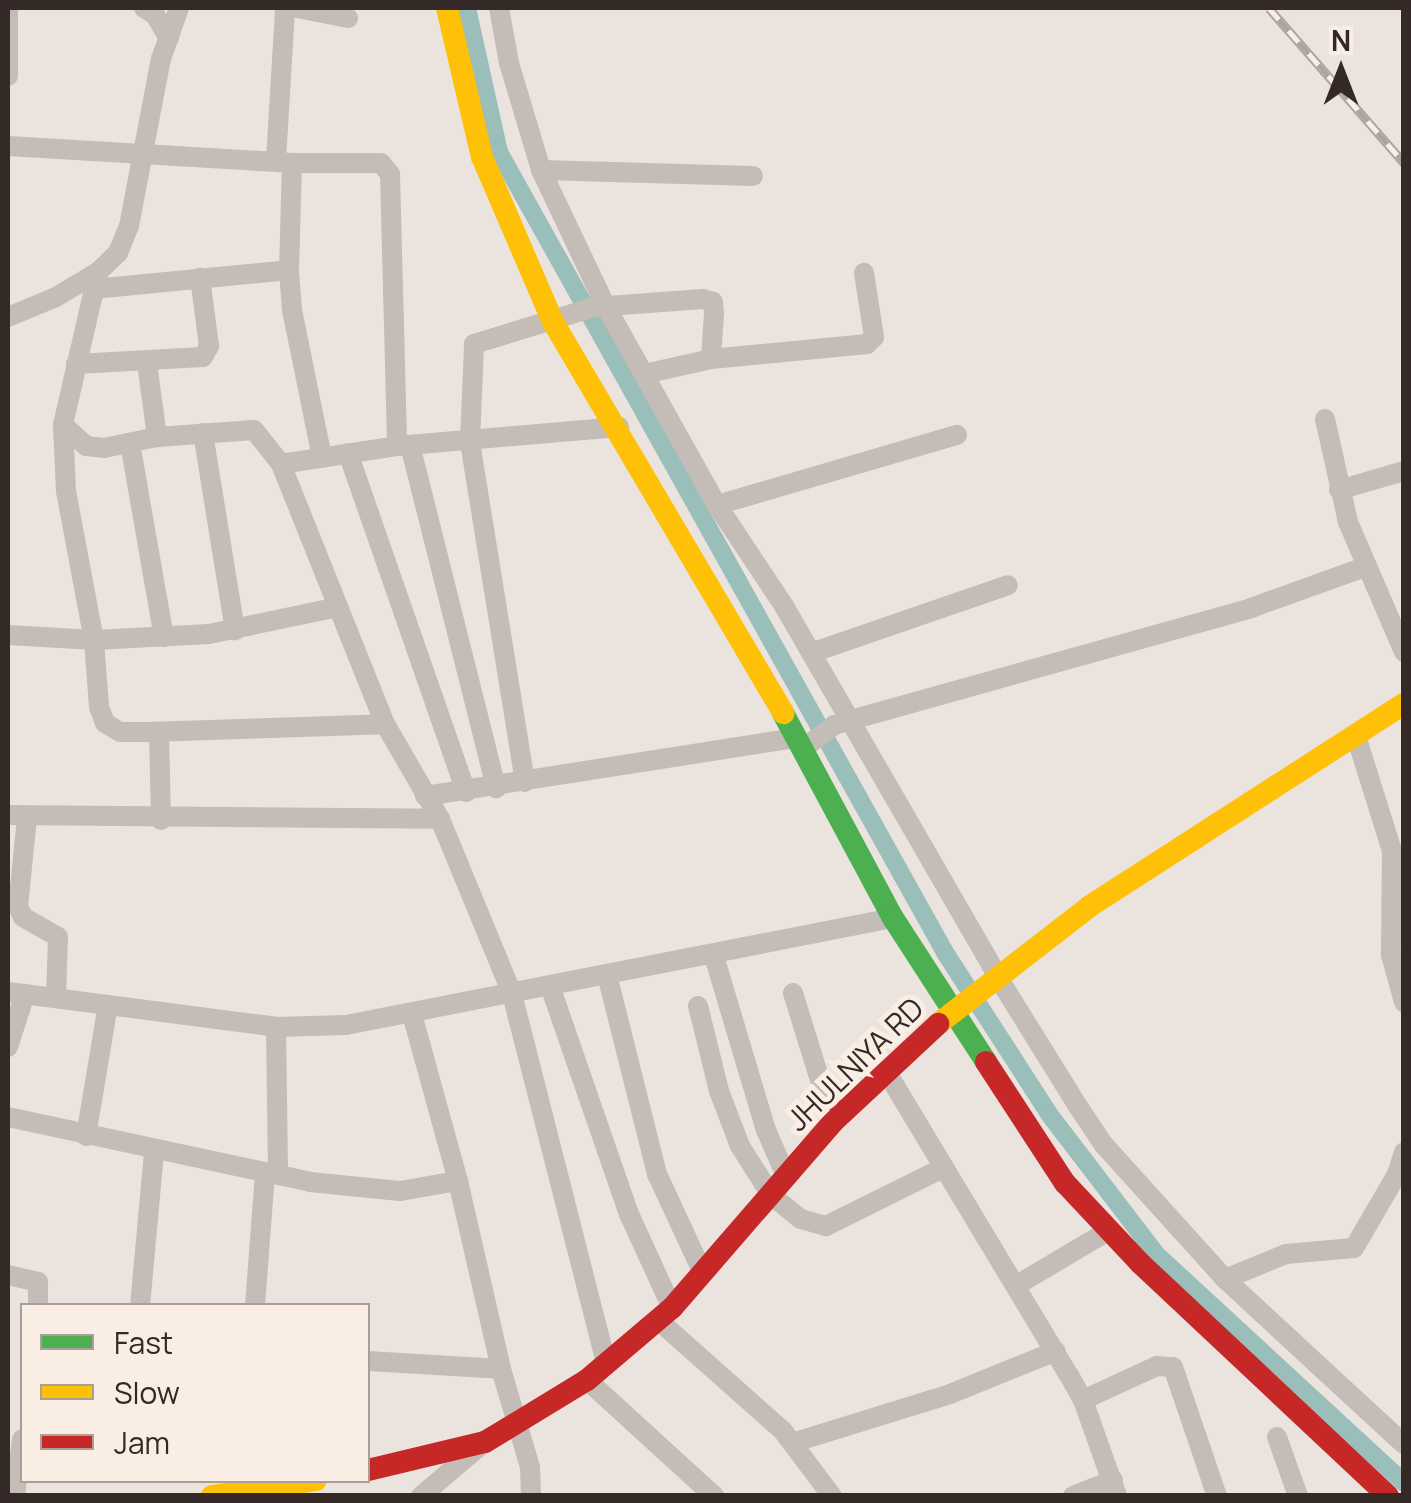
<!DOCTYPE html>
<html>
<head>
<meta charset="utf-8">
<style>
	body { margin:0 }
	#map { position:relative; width:1411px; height:1503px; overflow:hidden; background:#ebe3de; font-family:Manrope,sans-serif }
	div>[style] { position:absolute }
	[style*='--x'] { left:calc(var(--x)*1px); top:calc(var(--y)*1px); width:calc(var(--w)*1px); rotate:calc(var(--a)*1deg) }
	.canal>* { height:18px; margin:-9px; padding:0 9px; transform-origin:9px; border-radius:9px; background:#9abeba }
	.street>* { height:20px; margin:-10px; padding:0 10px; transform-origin:10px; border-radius:10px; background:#c4bcb7 }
	.fast>* { height:22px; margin:-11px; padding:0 11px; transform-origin:11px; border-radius:11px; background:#4caf50 }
	.slow>* { height:22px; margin:-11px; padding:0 11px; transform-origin:11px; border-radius:11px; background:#ffc107 }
	.jam>* { height:22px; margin:-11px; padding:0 11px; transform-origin:11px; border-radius:11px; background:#c62828 }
	.rail>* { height:9px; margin-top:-4.5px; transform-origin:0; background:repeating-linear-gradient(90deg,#f9ede4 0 15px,#aba5a2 0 30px); box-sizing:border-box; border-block:2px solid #aba5a2 }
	span { translate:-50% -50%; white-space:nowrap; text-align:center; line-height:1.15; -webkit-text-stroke:10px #f9ede4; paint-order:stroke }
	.street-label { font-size:30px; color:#342926 }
	.frame { position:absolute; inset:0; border:10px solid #342926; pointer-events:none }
	.legend { position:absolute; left:20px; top:1303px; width:350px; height:180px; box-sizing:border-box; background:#f9ede4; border:2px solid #aa9f98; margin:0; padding:12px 18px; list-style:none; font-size:30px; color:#342926 }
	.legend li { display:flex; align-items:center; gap:20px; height:50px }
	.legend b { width:50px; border:2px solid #aa9f98 }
	.north { position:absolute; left:1291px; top:20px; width:100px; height:100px; -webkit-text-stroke:8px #f9ede4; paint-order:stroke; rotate:0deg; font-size:28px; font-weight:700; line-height:40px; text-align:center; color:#342926 }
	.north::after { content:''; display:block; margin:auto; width:35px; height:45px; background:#342926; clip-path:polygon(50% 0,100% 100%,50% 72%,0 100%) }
</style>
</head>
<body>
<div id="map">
	<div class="canal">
		<i style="--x:467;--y:8;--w:148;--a:77.5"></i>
		<i style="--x:499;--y:152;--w:918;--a:60.87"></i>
		<i style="--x:946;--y:954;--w:190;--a:57.2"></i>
		<i style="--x:1049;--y:1114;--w:176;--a:52.6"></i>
		<i style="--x:1156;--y:1254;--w:338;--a:42.7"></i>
	</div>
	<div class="street">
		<i style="--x:144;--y:8;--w:13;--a:32"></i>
		<i style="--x:155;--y:15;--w:27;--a:59"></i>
		<i style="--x:297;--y:8;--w:52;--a:11.1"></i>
		<i style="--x:499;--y:8;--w:56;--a:79.7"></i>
		<i style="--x:509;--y:63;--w:112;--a:73.3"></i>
		<i style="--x:541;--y:170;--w:149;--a:64.6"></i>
		<i style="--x:605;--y:305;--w:229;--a:60.8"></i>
		<i style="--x:717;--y:505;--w:121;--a:56.4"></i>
		<i style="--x:784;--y:606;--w:431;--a:60"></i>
		<i style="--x:999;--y:979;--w:148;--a:58.2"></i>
		<i style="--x:1077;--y:1105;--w:48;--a:56"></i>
		<i style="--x:1104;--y:1145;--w:181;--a:47.9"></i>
		<i style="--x:1225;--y:1279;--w:243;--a:42.7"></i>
		<i style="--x:8;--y:76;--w:68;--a:-90"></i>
		<i style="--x:8;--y:146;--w:285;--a:3.4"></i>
		<i style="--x:292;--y:163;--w:89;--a:0"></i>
		<i style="--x:381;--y:163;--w:14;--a:51"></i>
		<i style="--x:390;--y:174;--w:272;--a:88.5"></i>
		<i style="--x:276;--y:161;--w:153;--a:-86.6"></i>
		<i style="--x:292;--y:163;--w:107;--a:91.6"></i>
		<i style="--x:289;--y:270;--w:40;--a:85.7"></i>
		<i style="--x:292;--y:310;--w:151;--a:78.5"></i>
		<i style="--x:541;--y:170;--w:212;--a:1.6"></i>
		<i style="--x:98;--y:272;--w:157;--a:102.9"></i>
		<i style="--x:63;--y:425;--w:31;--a:42"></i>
		<i style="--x:86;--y:446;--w:18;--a:6"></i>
		<i style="--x:104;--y:448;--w:54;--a:-11.7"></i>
		<i style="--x:157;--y:437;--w:97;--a:-4.1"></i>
		<i style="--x:254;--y:430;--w:43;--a:51.5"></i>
		<i style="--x:281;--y:464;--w:280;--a:68.2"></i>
		<i style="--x:385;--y:724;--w:110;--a:59.9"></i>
		<i style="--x:440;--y:819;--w:189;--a:67.6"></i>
		<i style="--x:512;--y:994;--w:381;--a:75.7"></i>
		<i style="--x:93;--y:289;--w:197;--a:-5.5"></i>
		<i style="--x:8;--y:317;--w:52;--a:-22.6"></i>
		<i style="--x:56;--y:297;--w:49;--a:-30.8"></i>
		<i style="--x:98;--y:272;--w:28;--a:-44"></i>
		<i style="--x:118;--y:253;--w:29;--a:-68"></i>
		<i style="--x:129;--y:226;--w:170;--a:-79.2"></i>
		<i style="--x:161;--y:59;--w:54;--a:-70.6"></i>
		<i style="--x:147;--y:363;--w:75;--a:82.3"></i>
		<i style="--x:76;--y:364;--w:127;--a:-3.2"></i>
		<i style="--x:203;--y:357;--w:13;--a:-61"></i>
		<i style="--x:209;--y:346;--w:69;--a:-97.5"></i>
		<i style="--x:644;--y:374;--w:69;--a:-12.6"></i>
		<i style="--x:711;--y:359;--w:157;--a:-5.5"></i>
		<i style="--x:867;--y:344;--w:10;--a:-45"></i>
		<i style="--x:874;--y:337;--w:65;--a:-98.9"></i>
		<i style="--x:1325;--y:419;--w:106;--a:77.4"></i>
		<i style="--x:1348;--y:522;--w:142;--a:66.7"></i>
		<i style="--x:63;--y:425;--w:66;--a:87.4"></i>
		<i style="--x:66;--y:491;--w:152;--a:79.4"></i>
		<i style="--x:94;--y:640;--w:67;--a:85.7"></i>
		<i style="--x:99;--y:707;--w:17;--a:69"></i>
		<i style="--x:105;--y:723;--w:17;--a:31"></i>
		<i style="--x:120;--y:732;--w:28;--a:0"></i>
		<i style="--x:148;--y:732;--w:237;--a:-1.9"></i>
		<i style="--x:203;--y:433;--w:200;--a:80.8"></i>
		<i style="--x:130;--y:443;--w:197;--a:80.1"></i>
		<i style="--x:410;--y:445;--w:354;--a:75.9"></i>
		<i style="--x:348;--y:453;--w:359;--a:70.8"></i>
		<i style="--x:281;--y:464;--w:117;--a:-8.8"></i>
		<i style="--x:397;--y:446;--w:223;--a:-4.9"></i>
		<i style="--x:1339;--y:490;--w:68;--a:-16.3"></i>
		<i style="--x:717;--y:505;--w:250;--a:-16.3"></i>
		<i style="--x:8;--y:635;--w:86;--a:3.3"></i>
		<i style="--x:94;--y:640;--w:115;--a:-3"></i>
		<i style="--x:209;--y:634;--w:132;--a:-11.8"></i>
		<i style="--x:811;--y:653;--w:208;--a:-19"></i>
		<i style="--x:159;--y:732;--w:88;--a:88.7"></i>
		<i style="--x:1356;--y:736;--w:121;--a:72.6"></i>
		<i style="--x:1392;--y:851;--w:104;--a:90.6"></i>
		<i style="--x:1391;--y:955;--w:49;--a:74.5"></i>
		<i style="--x:804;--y:748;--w:38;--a:-37"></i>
		<i style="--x:834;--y:725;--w:18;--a:-16"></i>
		<i style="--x:851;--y:720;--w:415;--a:-15.6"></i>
		<i style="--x:1251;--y:608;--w:121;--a:-19.8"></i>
		<i style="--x:525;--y:782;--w:345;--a:-99.2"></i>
		<i style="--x:470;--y:441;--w:97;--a:-87.6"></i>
		<i style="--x:474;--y:344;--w:126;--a:-17.1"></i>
		<i style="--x:594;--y:307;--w:109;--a:-4.2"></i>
		<i style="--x:703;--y:299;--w:10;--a:17"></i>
		<i style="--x:713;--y:302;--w:11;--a:85"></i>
		<i style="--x:714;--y:313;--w:46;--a:93.7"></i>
		<i style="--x:425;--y:796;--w:376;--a:-8.9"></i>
		<i style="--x:8;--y:815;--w:432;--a:0.5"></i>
		<i style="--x:27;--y:818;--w:89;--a:95.8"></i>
		<i style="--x:18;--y:907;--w:11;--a:63"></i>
		<i style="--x:23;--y:917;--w:40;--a:29.7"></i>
		<i style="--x:58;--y:937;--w:61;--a:91.9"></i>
		<i style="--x:714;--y:956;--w:182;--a:73.4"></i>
		<i style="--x:766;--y:1130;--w:50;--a:66.5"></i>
		<i style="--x:607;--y:975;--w:205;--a:75.9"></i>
		<i style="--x:657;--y:1174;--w:109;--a:65.1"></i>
		<i style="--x:550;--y:986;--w:241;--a:70.9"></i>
		<i style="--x:629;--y:1214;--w:103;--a:65.4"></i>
		<i style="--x:8;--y:992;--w:270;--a:7.4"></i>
		<i style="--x:276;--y:1027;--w:70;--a:-1.6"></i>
		<i style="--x:346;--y:1025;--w:557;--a:-11.07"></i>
		<i style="--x:793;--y:993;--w:135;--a:72.8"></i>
		<i style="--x:698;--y:1006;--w:88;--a:76.1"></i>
		<i style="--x:719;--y:1091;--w:59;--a:69.1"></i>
		<i style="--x:740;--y:1146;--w:58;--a:57.7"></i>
		<i style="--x:771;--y:1195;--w:38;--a:39"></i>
		<i style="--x:801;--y:1219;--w:26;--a:16"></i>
		<i style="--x:826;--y:1226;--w:131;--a:-26.4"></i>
		<i style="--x:412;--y:1014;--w:173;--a:74.6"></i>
		<i style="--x:458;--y:1181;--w:193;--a:77.1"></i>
		<i style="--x:501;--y:1369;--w:102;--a:73.5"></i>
		<i style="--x:530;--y:1467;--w:29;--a:88"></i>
		<i style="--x:276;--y:1027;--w:148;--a:89.2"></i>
		<i style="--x:8;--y:1047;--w:56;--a:-72.2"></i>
		<i style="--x:886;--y:1071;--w:355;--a:59"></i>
		<i style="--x:1069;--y:1375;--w:29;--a:61"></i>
		<i style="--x:1083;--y:1400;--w:102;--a:70.5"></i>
		<i style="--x:8;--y:1117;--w:309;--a:12.1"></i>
		<i style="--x:310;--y:1182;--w:90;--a:5.7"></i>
		<i style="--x:400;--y:1191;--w:59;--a:-9.8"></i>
		<i style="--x:86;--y:1136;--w:133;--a:-80.5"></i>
		<i style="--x:8;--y:1275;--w:31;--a:13"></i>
		<i style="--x:38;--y:1282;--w:24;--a:90"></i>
		<i style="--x:1225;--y:1279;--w:66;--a:-22.3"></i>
		<i style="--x:1286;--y:1254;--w:68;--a:-5"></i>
		<i style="--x:1354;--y:1248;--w:86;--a:-59.8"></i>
		<i style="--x:1397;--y:1174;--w:23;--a:-72"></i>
		<i style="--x:1017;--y:1285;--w:106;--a:-30.7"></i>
		<i style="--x:140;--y:1306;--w:156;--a:-84.8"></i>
		<i style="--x:255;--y:1306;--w:133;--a:-85.7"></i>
		<i style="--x:658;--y:1320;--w:167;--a:41.6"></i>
		<i style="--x:783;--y:1431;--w:81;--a:53"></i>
		<i style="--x:368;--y:1361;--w:133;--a:3.4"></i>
		<i style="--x:587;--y:1380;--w:172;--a:42.4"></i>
		<i style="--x:1083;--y:1400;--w:81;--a:-24.7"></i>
		<i style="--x:1157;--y:1366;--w:16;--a:4"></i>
		<i style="--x:1173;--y:1367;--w:136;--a:71.2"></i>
		<i style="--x:1277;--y:1437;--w:63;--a:70.4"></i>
		<i style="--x:792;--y:1443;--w:165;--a:-17.2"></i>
		<i style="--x:950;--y:1394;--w:114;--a:-22.1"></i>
		<i style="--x:15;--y:1496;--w:57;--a:-83"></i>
		<i style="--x:421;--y:1496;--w:79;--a:-40.4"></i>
		<i style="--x:1073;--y:1496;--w:43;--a:-21.8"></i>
	</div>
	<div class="fast">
		<i style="--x:783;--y:713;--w:233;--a:61.8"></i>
		<i style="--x:893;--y:918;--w:171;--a:57.1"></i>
	</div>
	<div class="slow">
		<i style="--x:447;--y:8;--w:153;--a:76.8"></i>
		<i style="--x:482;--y:157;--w:180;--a:66.7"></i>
		<i style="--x:553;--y:322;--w:454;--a:59.5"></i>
		<i style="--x:938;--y:1024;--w:192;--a:-37.8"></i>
		<i style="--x:1090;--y:906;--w:373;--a:-32.8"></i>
		<i style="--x:212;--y:1496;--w:105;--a:-8.7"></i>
	</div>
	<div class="jam">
		<i style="--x:986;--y:1062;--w:145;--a:56.9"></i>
		<i style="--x:1065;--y:1183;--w:110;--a:46.8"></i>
		<i style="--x:1140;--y:1263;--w:340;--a:43.2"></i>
		<i style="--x:368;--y:1470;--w:120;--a:-13.5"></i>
		<i style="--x:485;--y:1442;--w:119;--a:-31.3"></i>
		<i style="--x:587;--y:1380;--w:111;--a:-40.3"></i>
		<i style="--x:672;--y:1308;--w:246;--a:-49.1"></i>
		<i style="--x:833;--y:1122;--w:144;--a:-43"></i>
	</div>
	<div class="rail">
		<i style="--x:1269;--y:8;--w:206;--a:48.9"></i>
	</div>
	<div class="street-label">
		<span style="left:855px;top:1064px;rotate:-44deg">JHULNIYA RD</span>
	</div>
	<div class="frame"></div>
	<ul class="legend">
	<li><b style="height:12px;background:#4caf50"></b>Fast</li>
	<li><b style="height:12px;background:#ffc107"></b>Slow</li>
	<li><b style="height:12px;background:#c62828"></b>Jam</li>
	</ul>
	<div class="north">N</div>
</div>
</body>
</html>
